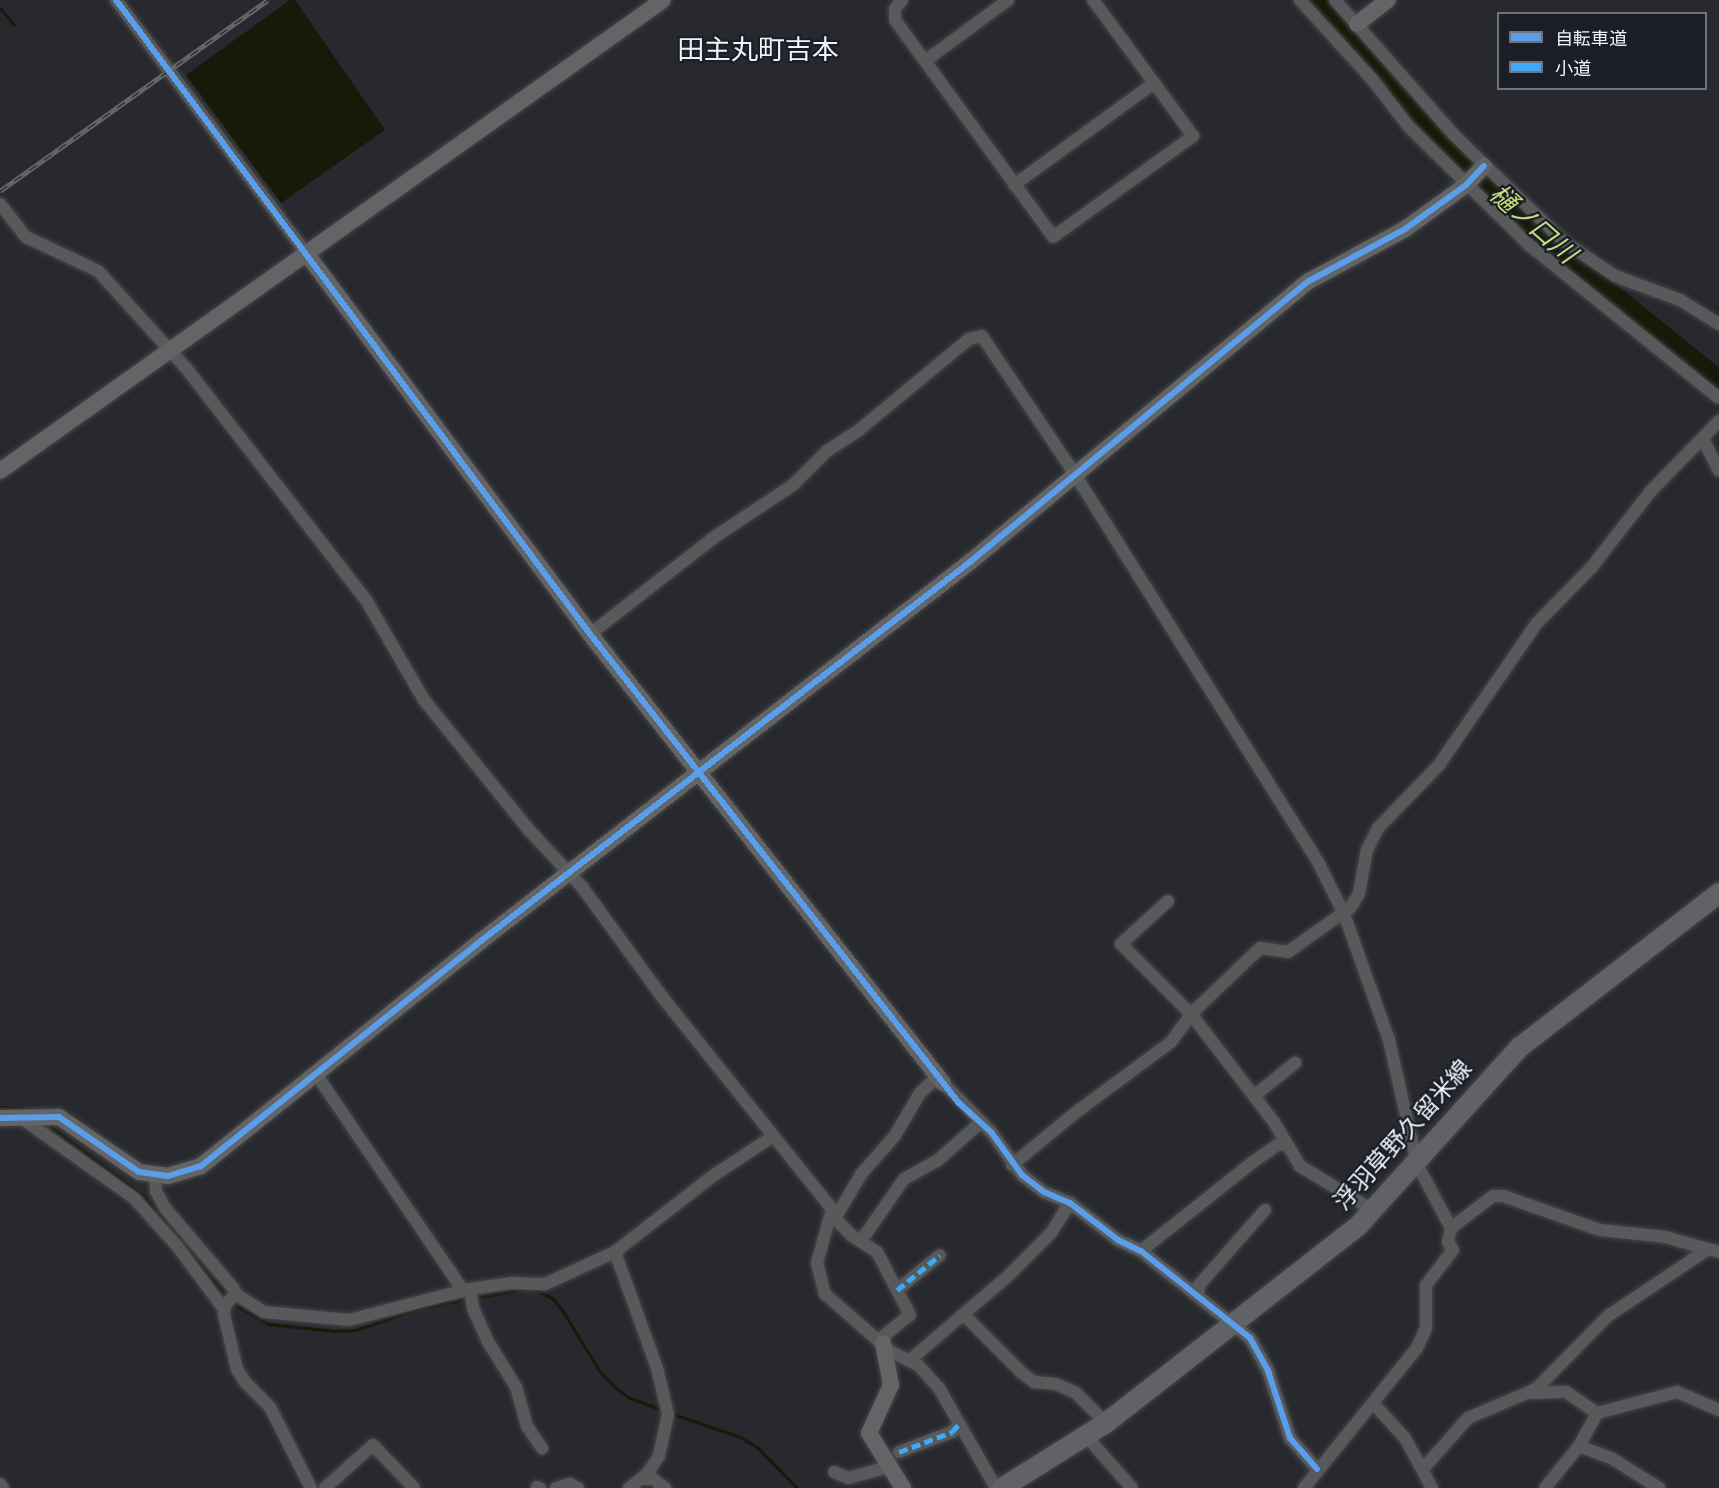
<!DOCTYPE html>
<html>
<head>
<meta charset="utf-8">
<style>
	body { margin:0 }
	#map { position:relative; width:1719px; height:1488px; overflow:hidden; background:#28292e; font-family:"Alegreya Sans","Noto Sans JP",sans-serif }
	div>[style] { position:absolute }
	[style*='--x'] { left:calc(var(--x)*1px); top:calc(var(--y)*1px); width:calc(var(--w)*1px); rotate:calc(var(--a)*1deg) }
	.water>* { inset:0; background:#171a08 }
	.stream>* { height:3px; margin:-1.5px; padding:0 1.5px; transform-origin:1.5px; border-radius:1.5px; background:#171a08 }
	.river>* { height:18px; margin:-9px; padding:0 9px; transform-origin:9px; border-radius:9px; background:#171a08 }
	.roads { filter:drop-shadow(0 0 2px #454649) drop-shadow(0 0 2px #454649) }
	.street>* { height:12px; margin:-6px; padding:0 6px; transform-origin:6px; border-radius:6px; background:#58595b }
	.secondary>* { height:16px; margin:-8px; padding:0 8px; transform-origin:8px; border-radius:8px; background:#636466 }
	.primary>* { height:20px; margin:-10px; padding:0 10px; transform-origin:10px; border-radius:10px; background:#616265 }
	.rail>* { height:5px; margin-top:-2.5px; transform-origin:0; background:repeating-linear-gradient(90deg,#1b1e27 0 9px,#646467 0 18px); box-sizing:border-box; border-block:2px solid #646467 }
	.quiet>* { height:4.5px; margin-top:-2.25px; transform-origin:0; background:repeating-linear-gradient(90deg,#3fa9f5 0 9px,transparent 0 13.5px) }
	.cycleway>* { height:6px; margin:-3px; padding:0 3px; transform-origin:3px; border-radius:3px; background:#5a9eea }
	span { translate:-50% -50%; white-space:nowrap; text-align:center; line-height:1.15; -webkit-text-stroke:4.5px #1b1e27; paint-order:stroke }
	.street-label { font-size:24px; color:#eff2f8 }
	.water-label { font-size:26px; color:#c8dd79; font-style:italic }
	.quarter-label { font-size:27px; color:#eff2f8 }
	.legend { position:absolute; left:1497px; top:12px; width:210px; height:78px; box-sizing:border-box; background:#1b1e27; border:2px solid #70737b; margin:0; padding:8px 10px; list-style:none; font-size:18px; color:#eff2f8 }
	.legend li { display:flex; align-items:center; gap:12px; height:30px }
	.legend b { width:30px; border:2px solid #70737b }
</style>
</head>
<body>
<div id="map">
	<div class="water">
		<i style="clip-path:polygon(290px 0,295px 0,385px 130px,281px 203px,186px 75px)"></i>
	</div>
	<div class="stream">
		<i style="--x:0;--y:8;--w:22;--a:51"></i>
		<i style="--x:0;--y:1107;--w:20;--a:0"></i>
		<i style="--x:20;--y:1107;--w:10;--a:29"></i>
		<i style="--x:47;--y:1124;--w:119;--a:36.5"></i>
		<i style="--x:143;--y:1195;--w:132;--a:50.5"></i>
		<i style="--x:533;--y:1289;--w:21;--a:25"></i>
		<i style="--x:552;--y:1298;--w:19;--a:51"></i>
		<i style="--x:564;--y:1313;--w:69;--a:58.6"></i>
		<i style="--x:600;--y:1372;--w:23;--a:45"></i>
		<i style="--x:616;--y:1388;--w:15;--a:37"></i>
		<i style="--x:628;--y:1397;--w:39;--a:21"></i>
		<i style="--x:474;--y:1298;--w:50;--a:-10.4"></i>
		<i style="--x:233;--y:1304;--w:40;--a:29.7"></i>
		<i style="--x:268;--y:1324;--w:67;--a:6"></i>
		<i style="--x:335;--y:1331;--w:20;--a:-3"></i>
		<i style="--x:355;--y:1330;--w:66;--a:-18.4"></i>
		<i style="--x:418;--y:1309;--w:50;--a:-11.5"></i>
		<i style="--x:673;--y:1414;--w:71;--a:18.9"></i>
		<i style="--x:740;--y:1437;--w:21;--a:31"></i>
		<i style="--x:758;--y:1448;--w:56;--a:45.7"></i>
	</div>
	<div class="river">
		<i style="--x:1314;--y:0;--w:265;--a:47"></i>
		<i style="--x:1495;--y:194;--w:58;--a:42.2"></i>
		<i style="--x:1538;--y:233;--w:233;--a:38.9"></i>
	</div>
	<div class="roads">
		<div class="street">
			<i style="--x:116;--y:0;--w:316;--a:53.1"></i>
			<i style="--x:902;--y:0;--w:11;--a:128"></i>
			<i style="--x:895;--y:9;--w:11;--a:90"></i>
			<i style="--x:895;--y:20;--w:268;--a:53.9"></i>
			<i style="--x:1053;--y:237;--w:173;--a:-35.8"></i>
			<i style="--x:1193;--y:136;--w:169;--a:-126.3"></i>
			<i style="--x:1300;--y:0;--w:107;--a:47.7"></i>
			<i style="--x:1372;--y:79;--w:61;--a:52.4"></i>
			<i style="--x:1409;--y:127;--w:167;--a:44.5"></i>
			<i style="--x:1528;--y:244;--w:245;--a:38.9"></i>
			<i style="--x:1335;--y:0;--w:179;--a:48.6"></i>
			<i style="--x:1453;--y:134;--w:153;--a:44.2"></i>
			<i style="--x:1563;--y:241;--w:63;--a:33.9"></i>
			<i style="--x:1615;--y:276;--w:69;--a:20.3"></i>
			<i style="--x:1680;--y:300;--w:46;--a:31.6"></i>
			<i style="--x:925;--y:61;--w:103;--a:-36.3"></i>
			<i style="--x:1014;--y:185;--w:173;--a:-36.1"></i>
			<i style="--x:0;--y:204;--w:42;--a:51.8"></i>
			<i style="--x:26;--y:237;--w:80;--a:25.3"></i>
			<i style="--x:98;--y:271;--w:131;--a:47.8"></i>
			<i style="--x:186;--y:368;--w:294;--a:52.2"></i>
			<i style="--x:366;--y:600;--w:116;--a:59.9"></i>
			<i style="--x:424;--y:700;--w:167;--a:51.1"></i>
			<i style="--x:529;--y:830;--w:78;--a:47.1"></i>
			<i style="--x:582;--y:887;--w:137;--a:53.9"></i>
			<i style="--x:663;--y:998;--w:270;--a:51.3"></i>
			<i style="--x:832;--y:1209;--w:56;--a:105.5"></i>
			<i style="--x:817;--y:1263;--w:32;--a:76"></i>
			<i style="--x:825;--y:1294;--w:86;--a:41.2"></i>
			<i style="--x:890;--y:1351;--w:31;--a:27"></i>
			<i style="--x:918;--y:1365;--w:31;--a:48"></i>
			<i style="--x:939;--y:1388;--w:115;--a:60.3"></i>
			<i style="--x:1704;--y:441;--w:33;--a:63"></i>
			<i style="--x:590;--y:634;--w:160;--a:-37.9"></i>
			<i style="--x:716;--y:536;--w:92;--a:-33.5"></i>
			<i style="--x:793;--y:485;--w:48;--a:-45"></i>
			<i style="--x:827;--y:451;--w:38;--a:-33"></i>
			<i style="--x:859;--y:430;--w:143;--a:-39.6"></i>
			<i style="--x:969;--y:339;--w:13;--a:-13"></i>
			<i style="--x:982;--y:336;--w:169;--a:56.1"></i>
			<i style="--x:1076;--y:476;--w:458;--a:57.9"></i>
			<i style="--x:1319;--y:864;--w:56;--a:63.4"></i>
			<i style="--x:1344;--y:914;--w:134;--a:70.3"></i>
			<i style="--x:1389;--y:1040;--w:127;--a:77.3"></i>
			<i style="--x:1417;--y:1164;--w:72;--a:62"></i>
			<i style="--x:1451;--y:1228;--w:14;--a:102"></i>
			<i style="--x:1448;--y:1242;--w:9;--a:58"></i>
			<i style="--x:1453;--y:1250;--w:44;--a:127.6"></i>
			<i style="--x:1426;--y:1285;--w:43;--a:90"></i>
			<i style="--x:1426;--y:1328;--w:22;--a:114"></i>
			<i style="--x:1417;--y:1348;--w:180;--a:128.9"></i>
			<i style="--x:1168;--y:901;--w:64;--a:137.5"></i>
			<i style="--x:1121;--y:944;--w:99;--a:45"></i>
			<i style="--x:1191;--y:1014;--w:136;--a:52.5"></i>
			<i style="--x:1274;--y:1122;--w:51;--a:59.4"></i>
			<i style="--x:1300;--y:1166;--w:87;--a:31.3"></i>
			<i style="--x:316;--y:1074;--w:261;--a:55.8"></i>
			<i style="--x:943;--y:1083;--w:69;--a:45.6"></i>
			<i style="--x:991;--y:1132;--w:53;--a:54.2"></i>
			<i style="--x:1022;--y:1175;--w:28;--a:38"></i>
			<i style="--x:1044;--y:1192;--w:28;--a:23"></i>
			<i style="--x:1070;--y:1203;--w:61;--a:37.6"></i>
			<i style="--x:1118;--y:1240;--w:25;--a:26"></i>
			<i style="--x:1141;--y:1251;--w:139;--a:38.6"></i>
			<i style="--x:1250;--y:1338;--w:38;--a:61"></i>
			<i style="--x:1268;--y:1371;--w:71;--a:71.8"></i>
			<i style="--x:1290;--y:1438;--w:41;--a:48.9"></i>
			<i style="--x:1254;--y:1096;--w:53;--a:-38.8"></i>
			<i style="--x:20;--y:1117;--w:140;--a:35.4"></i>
			<i style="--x:134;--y:1198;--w:64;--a:48.1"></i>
			<i style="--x:177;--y:1246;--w:79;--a:53.3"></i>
			<i style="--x:1012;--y:1165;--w:82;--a:-39.5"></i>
			<i style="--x:1075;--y:1113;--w:119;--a:-36.5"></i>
			<i style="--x:1171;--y:1042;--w:34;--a:-54"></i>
			<i style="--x:1191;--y:1014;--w:95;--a:-43.7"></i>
			<i style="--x:1260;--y:948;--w:28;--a:8"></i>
			<i style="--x:1288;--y:952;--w:77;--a:-35.5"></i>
			<i style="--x:1351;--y:907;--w:16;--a:-60"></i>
			<i style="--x:1359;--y:893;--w:44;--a:-79.5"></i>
			<i style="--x:1367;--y:850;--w:25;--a:-63"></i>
			<i style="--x:1378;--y:828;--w:88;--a:-45.9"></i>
			<i style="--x:1439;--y:765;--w:173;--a:-55.4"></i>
			<i style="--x:1537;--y:623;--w:77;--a:-45.5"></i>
			<i style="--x:1591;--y:568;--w:98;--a:-52.1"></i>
			<i style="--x:1651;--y:491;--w:98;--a:-45.8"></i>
			<i style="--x:155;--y:1176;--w:15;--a:86"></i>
			<i style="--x:156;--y:1191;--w:19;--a:62"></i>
			<i style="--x:165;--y:1208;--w:105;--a:49.6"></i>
			<i style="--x:233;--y:1288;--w:7;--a:63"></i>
			<i style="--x:236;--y:1294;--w:16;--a:135"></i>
			<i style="--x:225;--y:1305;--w:10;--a:96"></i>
			<i style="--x:224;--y:1315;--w:56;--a:76.5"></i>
			<i style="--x:237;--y:1369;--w:15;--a:58"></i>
			<i style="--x:245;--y:1382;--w:35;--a:45"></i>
			<i style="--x:270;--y:1407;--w:91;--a:63.2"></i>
			<i style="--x:1451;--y:1228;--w:53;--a:-37.3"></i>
			<i style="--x:1493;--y:1196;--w:10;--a:0"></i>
			<i style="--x:1503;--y:1196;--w:103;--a:19.3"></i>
			<i style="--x:1600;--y:1230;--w:65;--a:6.1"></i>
			<i style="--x:1665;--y:1237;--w:56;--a:15.5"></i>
			<i style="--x:861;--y:1241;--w:75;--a:-55.3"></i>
			<i style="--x:904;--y:1179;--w:38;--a:-29"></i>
			<i style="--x:937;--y:1161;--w:57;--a:-41.5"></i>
			<i style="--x:1141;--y:1251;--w:143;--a:-38.5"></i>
			<i style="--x:1253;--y:1162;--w:29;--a:-35"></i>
			<i style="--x:1277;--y:1145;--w:9;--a:-6"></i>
			<i style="--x:615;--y:1252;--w:123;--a:70.1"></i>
			<i style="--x:657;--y:1368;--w:47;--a:76.6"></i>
			<i style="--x:668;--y:1414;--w:43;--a:102.1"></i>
			<i style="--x:659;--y:1456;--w:22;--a:124"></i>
			<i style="--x:647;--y:1474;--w:23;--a:142"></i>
			<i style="--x:470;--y:1289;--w:19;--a:81"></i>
			<i style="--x:473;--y:1308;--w:35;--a:66"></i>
			<i style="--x:487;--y:1340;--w:55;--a:58.3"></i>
			<i style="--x:516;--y:1387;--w:41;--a:74.2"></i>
			<i style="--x:527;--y:1426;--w:27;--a:56"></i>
			<i style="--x:897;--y:1290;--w:55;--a:-39.1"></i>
			<i style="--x:236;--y:1294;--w:33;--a:33"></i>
			<i style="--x:264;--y:1312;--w:85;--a:5.4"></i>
			<i style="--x:349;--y:1320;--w:125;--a:-14.4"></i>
			<i style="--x:470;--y:1289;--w:41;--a:-8.3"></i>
			<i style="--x:511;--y:1283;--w:34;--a:2"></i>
			<i style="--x:545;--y:1284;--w:77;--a:-24.6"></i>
			<i style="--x:615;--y:1252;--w:125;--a:-37.9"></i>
			<i style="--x:714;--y:1175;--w:69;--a:-33.2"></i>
			<i style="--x:1198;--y:1294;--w:9;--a:-84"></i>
			<i style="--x:1199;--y:1285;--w:100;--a:-48.7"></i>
			<i style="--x:964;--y:1315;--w:82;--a:45"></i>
			<i style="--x:1022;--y:1373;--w:15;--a:37"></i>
			<i style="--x:1034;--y:1382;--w:22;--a:5"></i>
			<i style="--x:1056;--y:1384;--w:22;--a:24"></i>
			<i style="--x:1076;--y:1393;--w:42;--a:45"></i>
			<i style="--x:880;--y:1339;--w:38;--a:-39"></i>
			<i style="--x:910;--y:1315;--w:71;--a:-117.6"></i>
			<i style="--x:877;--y:1252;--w:30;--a:-147"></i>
			<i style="--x:852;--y:1236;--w:29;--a:-134"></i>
			<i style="--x:832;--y:1215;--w:5;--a:0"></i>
			<i style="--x:837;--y:1215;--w:49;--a:-59.2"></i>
			<i style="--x:862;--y:1173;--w:48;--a:-48.4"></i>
			<i style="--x:894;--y:1137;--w:51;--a:-59.4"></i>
			<i style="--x:920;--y:1093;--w:23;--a:-43"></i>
			<i style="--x:910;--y:1360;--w:129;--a:-40.6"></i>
			<i style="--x:1008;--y:1276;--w:61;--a:-45"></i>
			<i style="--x:1051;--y:1233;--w:36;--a:-58"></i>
			<i style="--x:1533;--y:1393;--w:33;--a:-2"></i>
			<i style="--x:1566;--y:1392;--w:37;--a:34"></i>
			<i style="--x:1597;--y:1413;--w:83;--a:-14.7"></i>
			<i style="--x:1677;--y:1392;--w:46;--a:23.2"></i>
			<i style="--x:1373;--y:1403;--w:47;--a:47.6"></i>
			<i style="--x:1405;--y:1438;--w:57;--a:61.6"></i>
			<i style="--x:1086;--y:1436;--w:69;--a:48.5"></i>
			<i style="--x:1579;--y:1446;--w:34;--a:21"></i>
			<i style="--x:1611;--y:1458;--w:57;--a:32"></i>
			<i style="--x:899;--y:1452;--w:57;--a:-20.7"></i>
			<i style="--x:952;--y:1432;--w:11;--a:-49"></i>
			<i style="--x:1423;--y:1469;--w:68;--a:-48.6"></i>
			<i style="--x:1468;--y:1418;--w:74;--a:-23.1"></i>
			<i style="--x:1536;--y:1389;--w:103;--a:-45.4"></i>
			<i style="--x:1608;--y:1316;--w:120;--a:-33.8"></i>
			<i style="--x:834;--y:1472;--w:15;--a:23"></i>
			<i style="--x:848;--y:1478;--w:41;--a:-15.4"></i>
			<i style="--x:641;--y:1479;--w:12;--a:0"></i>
			<i style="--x:653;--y:1479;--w:15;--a:37"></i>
			<i style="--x:0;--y:1484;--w:5;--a:53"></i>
			<i style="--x:537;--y:1487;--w:3;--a:18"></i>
			<i style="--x:325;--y:1488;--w:64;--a:-41.9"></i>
			<i style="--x:373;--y:1445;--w:59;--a:46.4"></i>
			<i style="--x:556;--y:1488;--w:15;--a:-16"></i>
			<i style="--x:570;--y:1484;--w:9;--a:27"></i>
			<i style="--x:1545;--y:1488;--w:54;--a:-51"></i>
			<i style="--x:1579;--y:1446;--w:38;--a:-61"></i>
		</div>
		<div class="secondary">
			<i style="--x:1357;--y:24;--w:39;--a:-38"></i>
			<i style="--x:306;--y:253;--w:475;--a:53.3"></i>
			<i style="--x:590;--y:634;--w:571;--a:51.83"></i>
			<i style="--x:0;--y:471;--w:813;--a:-35.39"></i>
			<i style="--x:0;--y:1118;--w:59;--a:-1"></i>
			<i style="--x:59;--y:1117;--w:97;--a:34.5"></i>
			<i style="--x:139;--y:1172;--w:29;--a:8"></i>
			<i style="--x:168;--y:1176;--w:34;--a:-17"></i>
			<i style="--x:201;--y:1166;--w:354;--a:-38.8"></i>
			<i style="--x:477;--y:944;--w:624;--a:-37.77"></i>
			<i style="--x:970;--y:562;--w:440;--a:-39.7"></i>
			<i style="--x:1309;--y:281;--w:109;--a:-28.4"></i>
			<i style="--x:1405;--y:229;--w:75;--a:-35.8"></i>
			<i style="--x:1466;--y:185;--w:26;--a:-47"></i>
			<i style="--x:883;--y:1343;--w:43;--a:79.2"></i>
			<i style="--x:891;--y:1385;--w:53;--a:114.6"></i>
			<i style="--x:869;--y:1433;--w:65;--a:58.3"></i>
		</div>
		<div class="primary">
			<i style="--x:1002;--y:1488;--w:123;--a:-32"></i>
			<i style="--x:1106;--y:1423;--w:321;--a:-38"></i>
			<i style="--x:1359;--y:1225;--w:240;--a:-47.9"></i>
			<i style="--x:1520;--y:1047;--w:252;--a:-37.7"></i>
		</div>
	</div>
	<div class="rail">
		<i style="--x:0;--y:191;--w:329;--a:-35.5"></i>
	</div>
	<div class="quiet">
		<i style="--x:897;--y:1290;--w:55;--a:-39.1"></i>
		<i style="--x:899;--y:1452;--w:57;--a:-20.7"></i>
		<i style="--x:952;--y:1432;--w:11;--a:-49"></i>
	</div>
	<div class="cycleway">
		<i style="--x:116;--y:0;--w:792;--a:53.22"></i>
		<i style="--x:590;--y:634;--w:597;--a:51.81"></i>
		<i style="--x:959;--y:1103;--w:43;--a:42.2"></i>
		<i style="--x:991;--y:1132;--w:53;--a:54.2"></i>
		<i style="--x:1022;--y:1175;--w:28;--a:38"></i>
		<i style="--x:1044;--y:1192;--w:28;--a:23"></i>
		<i style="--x:1070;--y:1203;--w:61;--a:37.6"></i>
		<i style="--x:1118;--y:1240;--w:25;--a:26"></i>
		<i style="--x:1141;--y:1251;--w:139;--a:38.6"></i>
		<i style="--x:1250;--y:1338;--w:38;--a:61"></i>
		<i style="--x:1268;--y:1371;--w:71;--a:71.8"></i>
		<i style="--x:1290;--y:1438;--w:41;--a:48.9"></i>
		<i style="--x:0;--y:1118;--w:59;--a:-1"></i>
		<i style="--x:59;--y:1117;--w:97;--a:34.5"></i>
		<i style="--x:139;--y:1172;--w:29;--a:8"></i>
		<i style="--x:168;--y:1176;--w:34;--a:-17"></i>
		<i style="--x:201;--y:1166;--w:354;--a:-38.8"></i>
		<i style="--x:477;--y:944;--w:624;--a:-37.77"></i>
		<i style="--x:970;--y:562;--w:440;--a:-39.7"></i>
		<i style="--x:1309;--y:281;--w:109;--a:-28.4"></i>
		<i style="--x:1405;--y:229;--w:75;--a:-35.8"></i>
		<i style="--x:1466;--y:185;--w:26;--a:-47"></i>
	</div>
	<div class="street-label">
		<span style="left:1404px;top:1136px;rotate:-48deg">浮羽草野久留米線</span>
	</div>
	<div class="water-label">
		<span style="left:1532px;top:225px;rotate:41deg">樋ノ口川</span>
	</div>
	<div class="quarter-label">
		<span style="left:758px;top:51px">田主丸町吉本</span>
	</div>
	<ul class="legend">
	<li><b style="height:8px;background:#5a9eea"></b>自転車道</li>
	<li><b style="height:8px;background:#3fa9f5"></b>小道</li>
	</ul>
</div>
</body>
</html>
